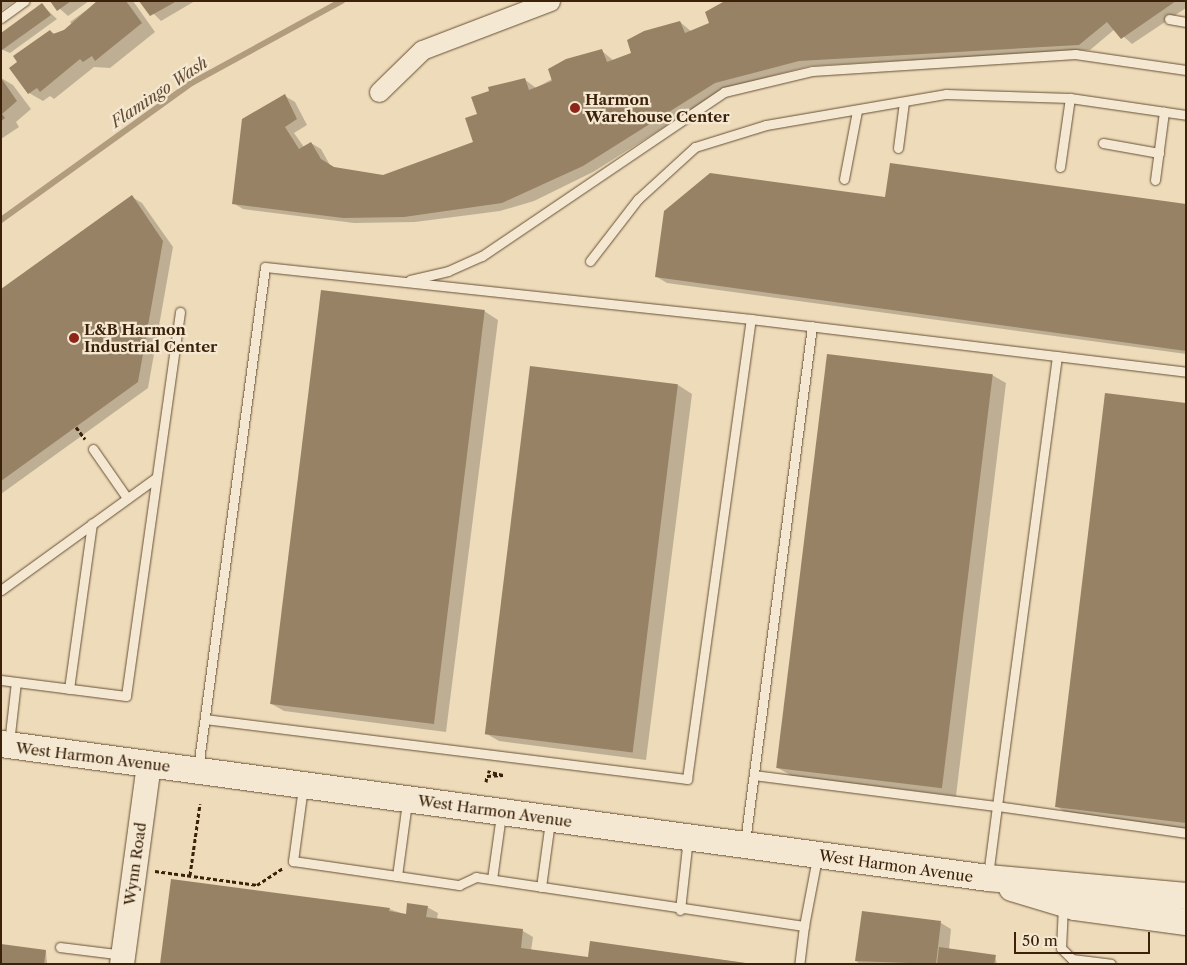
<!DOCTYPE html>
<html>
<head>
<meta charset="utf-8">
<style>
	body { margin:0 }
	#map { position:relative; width:1187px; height:965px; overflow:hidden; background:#eedbba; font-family:"Libre Caslon Text",serif }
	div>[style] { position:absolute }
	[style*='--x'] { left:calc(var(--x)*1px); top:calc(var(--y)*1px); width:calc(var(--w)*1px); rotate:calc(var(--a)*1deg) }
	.shadow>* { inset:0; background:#0003 }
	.stream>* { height:5.5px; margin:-2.75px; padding:0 2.75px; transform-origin:2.75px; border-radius:2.75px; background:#b19c7e }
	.building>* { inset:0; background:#988265; transform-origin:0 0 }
	.path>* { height:3px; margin-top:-1.5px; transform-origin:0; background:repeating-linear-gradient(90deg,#3b2109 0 4px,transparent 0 6.5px) }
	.roads { filter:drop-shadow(0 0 1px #685035) drop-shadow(0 0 1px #685035) }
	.service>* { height:9px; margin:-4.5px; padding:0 4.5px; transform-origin:4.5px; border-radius:4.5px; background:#f4e8d2 }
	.minor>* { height:19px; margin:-9.5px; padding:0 9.5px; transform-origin:9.5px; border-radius:9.5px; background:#f4e8d2 }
	.tertiary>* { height:24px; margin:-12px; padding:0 12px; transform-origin:12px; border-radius:12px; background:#f4e8d2 }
	.secondary>* { height:26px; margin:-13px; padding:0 13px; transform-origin:13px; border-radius:13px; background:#f4e8d2 }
	.dots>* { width:14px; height:14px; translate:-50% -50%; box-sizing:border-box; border:2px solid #f4e8d2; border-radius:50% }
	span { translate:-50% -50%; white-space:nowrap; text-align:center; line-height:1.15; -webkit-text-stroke:4.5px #f4e8d2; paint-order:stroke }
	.poi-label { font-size:15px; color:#3b2109; font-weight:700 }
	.left { translate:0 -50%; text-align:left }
	.street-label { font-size:15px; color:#3b2109 }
	.water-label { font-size:16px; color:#644c32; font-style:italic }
	.frame { position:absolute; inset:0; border:2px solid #3b2109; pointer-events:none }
	.scale { position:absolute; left:1014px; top:932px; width:136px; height:22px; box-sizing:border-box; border:2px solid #3b2109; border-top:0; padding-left:6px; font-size:15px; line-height:18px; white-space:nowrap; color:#3b2109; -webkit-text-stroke:4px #f4e8d2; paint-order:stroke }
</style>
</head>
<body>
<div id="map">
	<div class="shadow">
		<i style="clip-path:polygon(1px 1px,15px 1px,1px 11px)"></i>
		<i style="clip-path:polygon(51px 1px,89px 1px,68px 16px)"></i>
		<i style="clip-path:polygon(99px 1px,133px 1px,155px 32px,110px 68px,94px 67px,54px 99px,50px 96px,43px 101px,29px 93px,50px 31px,55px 34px,73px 26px,70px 22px)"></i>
		<i style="clip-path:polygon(141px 1px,195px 1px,161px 21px)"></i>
		<i style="clip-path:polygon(732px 1px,1186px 1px,1186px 8px,1132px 44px,1115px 29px,1090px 50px,810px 66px,726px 88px,593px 172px,534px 201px,500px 211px,415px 222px,354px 223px,243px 209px,233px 203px,285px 96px,295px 102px,307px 125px,294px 133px,304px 147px,311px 143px,321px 149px,331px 167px,384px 176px,474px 142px,479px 114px,524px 79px,536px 88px,602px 51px,614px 61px,632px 54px,680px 22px,692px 32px,710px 24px,706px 13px)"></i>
		<i style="clip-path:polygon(42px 5px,57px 19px,10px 53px,3px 50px,1px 35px)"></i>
		<i style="clip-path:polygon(1px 78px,13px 85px,31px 109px,16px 122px,19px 127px,1px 139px)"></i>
		<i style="clip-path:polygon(132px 197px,142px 203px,173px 247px,148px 388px,1px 494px,1px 290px)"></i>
		<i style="clip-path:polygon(886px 199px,1186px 205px,1186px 354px,667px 283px,657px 277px)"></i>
		<i style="clip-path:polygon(484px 311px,498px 320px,446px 732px,284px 711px,270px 703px)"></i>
		<i style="clip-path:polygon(992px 375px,1006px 383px,956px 796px,792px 776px,778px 768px)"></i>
		<i style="clip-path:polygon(678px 385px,692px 394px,646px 760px,499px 741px,485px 733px)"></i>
		<i style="clip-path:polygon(1186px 405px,1186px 829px,1070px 815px,1056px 806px)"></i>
		<i style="clip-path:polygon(427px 907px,438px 913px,437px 919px,523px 931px,533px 937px,531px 951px,589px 958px,591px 942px,752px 964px,161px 964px,389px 909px,407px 915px)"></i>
		<i style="clip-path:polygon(863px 913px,941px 923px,951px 929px,949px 949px,995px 956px,997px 964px,860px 964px,856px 961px)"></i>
		<i style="clip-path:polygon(46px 951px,47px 964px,1px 964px)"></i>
	</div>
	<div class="stream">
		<i style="--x:1;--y:220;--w:235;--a:-35.7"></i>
		<i style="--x:192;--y:83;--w:171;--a:-28.7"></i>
	</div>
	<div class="building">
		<i style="clip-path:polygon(50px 1px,71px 1px,57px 11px)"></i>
		<i style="clip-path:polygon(97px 1px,126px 1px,142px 23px,95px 61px,92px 56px,83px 62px,80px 59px,40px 92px,37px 88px,28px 94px,9px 68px,17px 62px,13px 56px,50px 30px,53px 34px,64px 30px)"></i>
		<i style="clip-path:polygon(139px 1px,177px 1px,150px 16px)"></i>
		<i style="clip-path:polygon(762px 1px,1176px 1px,1121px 39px,1107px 22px,1079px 45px,799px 61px,715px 83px,583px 166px,502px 203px,404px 217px,343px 218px,232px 204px,242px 119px,285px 94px,297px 119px,285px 127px,299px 149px,311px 142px,321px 159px,334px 167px,383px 175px,473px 142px,465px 118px,477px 114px,471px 97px,489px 91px,488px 87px,525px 78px,529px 90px,552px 81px,548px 69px,566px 59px,602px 49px,607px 62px,631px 53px,627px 40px,644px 31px,680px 21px,685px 33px,709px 23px,705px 12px,723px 2px)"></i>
		<i style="clip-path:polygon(42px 3px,51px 15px,2px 50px,1px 33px)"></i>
		<i style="clip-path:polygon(1px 78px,17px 101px,2px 114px,5px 118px,1px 121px)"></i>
		<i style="clip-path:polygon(890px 163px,1186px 204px,1186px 351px,655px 277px,664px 211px,710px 173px,885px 197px)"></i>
		<i style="clip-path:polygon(132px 195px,163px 241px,138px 382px,1px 481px,1px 289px)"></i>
		<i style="left:321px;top:290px;width:165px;height:417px;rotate:7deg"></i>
		<i style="left:827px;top:354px;width:167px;height:417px;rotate:7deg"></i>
		<i style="left:530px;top:366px;width:149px;height:371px;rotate:7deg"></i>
		<i style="clip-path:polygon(1105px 393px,1186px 403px,1186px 823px,1055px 807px)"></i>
		<i style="clip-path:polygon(171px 879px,390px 908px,389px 911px,406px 914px,407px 903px,428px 906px,426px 917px,523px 929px,521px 948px,588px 957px,590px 941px,753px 964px,160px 964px)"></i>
		<i style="clip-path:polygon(862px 911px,941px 921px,936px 964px,855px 961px)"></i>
		<i style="clip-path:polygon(1px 944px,46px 950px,44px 964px,1px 964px)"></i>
		<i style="clip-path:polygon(939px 947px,996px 955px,994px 964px,937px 964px)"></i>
	</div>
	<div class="path">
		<i style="--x:76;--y:427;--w:15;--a:53"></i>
		<i style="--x:486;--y:782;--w:6;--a:-81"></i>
		<i style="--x:487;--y:776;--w:16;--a:-4"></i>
		<i style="--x:503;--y:775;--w:16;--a:-166"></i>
		<i style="--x:155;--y:871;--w:103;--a:7.8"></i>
		<i style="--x:257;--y:885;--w:31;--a:-33"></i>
		<i style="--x:190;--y:875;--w:72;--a:-82"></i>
	</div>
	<div class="roads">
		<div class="service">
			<i style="--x:1;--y:18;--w:29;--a:-36"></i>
			<i style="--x:1169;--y:19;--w:17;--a:10"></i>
			<i style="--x:1103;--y:143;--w:57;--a:10.1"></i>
			<i style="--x:898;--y:148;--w:46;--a:-82.6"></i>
			<i style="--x:1060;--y:167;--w:70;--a:-81.8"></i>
			<i style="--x:844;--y:179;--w:69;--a:-79.2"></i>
			<i style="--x:1155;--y:180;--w:69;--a:-82.5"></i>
			<i style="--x:590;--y:261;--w:78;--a:-52.3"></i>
			<i style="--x:638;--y:199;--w:77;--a:-42.4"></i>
			<i style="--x:695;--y:147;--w:74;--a:-17.2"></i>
			<i style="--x:766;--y:125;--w:183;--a:-9.8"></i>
			<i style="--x:946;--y:94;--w:124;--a:1.8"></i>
			<i style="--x:1070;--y:98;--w:117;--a:8.3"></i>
			<i style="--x:410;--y:280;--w:39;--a:-13"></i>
			<i style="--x:448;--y:271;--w:37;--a:-24"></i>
			<i style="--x:482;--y:256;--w:292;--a:-34.1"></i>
			<i style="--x:724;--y:92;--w:90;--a:-13.4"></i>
			<i style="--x:812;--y:71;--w:264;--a:-3.7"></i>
			<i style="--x:1075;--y:54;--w:112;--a:8.2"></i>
			<i style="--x:1057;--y:356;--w:454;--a:97.6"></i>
			<i style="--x:997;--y:806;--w:191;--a:8.1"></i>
			<i style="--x:93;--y:449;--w:60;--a:55.2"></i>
			<i style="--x:1;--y:590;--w:191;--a:-35.9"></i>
			<i style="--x:1;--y:680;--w:126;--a:7.3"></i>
			<i style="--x:126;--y:696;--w:388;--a:-82"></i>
			<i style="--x:69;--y:689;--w:167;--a:-82.1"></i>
			<i style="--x:205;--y:719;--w:486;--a:7.1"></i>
			<i style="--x:687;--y:779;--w:464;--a:-82.1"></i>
			<i style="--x:9;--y:743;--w:61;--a:-83.5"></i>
			<i style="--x:198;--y:768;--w:505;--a:-82.38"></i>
			<i style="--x:265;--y:267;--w:489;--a:6.1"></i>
			<i style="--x:751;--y:319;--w:438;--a:6.9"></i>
			<i style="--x:754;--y:775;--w:245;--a:7.3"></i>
			<i style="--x:997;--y:806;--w:70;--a:97.4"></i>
			<i style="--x:303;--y:787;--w:75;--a:97.7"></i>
			<i style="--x:293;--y:861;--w:105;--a:8.2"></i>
			<i style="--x:397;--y:876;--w:75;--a:-82.3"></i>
			<i style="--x:745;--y:842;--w:520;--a:-82.6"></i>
			<i style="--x:397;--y:876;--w:63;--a:8.3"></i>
			<i style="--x:459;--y:885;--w:19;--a:-25"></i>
			<i style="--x:476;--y:877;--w:332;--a:8.5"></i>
			<i style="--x:804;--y:926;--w:38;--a:97"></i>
			<i style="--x:492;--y:879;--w:65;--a:-82"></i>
			<i style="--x:541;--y:887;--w:67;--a:-82.2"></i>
			<i style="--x:1063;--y:906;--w:42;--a:92.7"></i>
			<i style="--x:1061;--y:948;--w:16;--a:45"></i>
			<i style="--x:1072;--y:959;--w:39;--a:7"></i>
			<i style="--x:680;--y:910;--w:72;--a:-83.7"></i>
			<i style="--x:804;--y:926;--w:69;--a:-79.2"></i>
			<i style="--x:60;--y:947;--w:64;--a:7.2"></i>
		</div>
		<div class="minor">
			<i style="--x:379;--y:92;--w:60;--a:-44.3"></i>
			<i style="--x:422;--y:50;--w:137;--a:-20.9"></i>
		</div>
		<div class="tertiary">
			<i style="--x:122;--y:964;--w:202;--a:-82.3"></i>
		</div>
		<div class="secondary">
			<i style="--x:1;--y:744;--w:996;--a:7.73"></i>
			<i style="--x:988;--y:878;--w:199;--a:5.2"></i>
			<i style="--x:1012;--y:888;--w:66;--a:16.8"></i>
			<i style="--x:1075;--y:907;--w:112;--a:7.7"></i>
		</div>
	</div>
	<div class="dots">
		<i style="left:575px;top:108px;background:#8f2418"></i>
		<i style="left:74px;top:338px;background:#8f2418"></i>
	</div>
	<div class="poi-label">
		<span class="left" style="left:585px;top:108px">Harmon<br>Warehouse Center</span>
		<span class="left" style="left:84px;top:338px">L&amp;B Harmon<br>Industrial Center</span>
	</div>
	<div class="street-label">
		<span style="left:93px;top:757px;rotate:7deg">West Harmon Avenue</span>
		<span style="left:495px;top:811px;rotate:8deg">West Harmon Avenue</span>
		<span style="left:135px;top:864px;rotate:-82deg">Wynn Road</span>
		<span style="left:896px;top:866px;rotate:8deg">West Harmon Avenue</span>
	</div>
	<div class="water-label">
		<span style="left:159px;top:92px;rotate:-34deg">Flamingo Wash</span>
	</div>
	<div class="frame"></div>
	<div class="scale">50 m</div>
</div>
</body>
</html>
